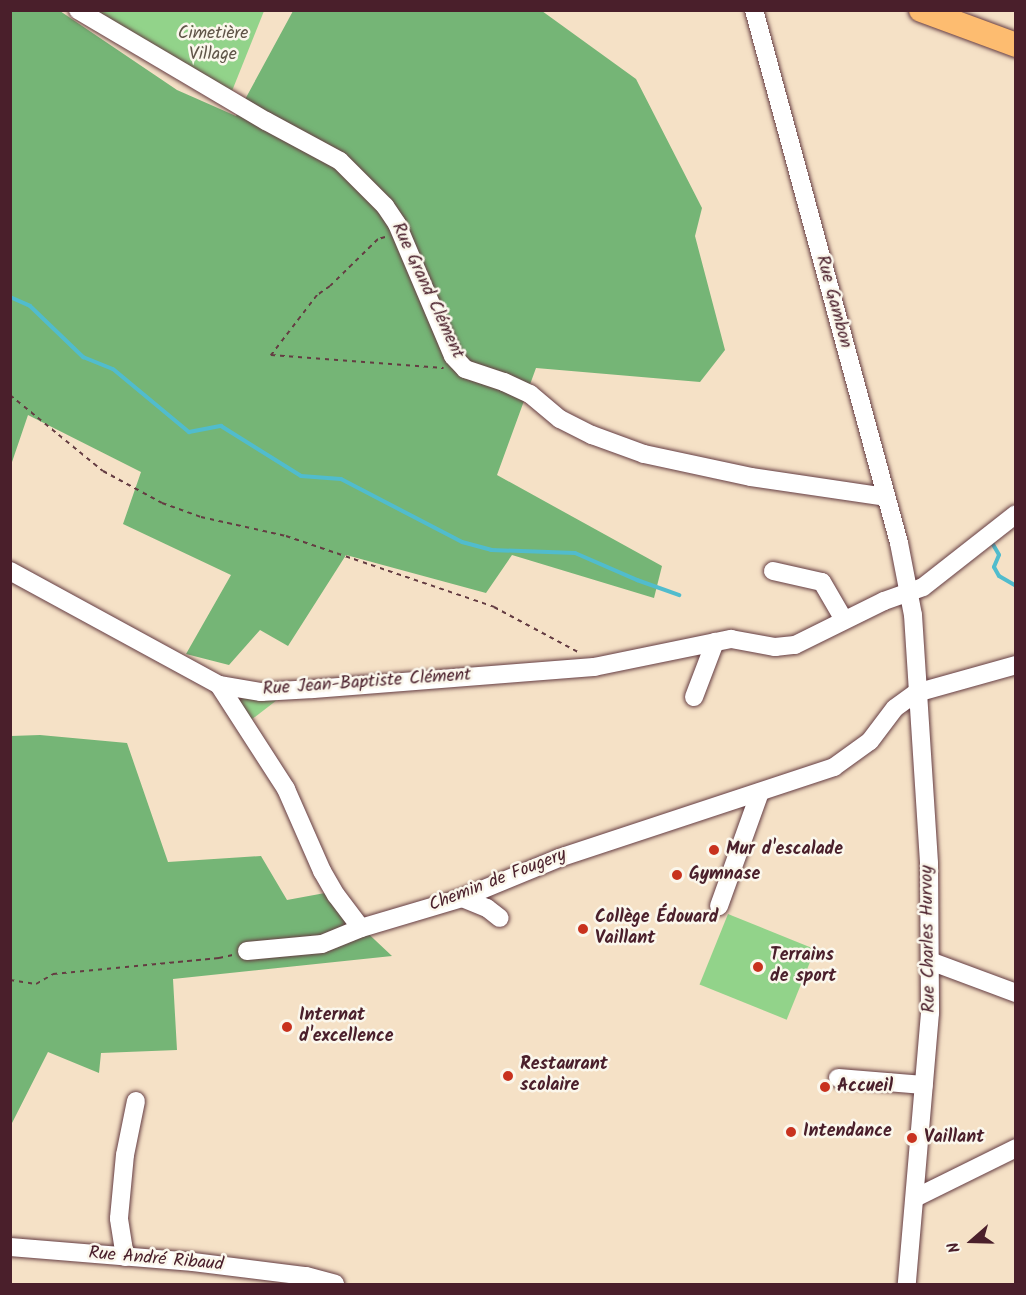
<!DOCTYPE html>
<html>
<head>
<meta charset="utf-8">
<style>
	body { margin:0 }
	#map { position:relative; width:1026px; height:1295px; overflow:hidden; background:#f5e1c6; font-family:Kalam,sans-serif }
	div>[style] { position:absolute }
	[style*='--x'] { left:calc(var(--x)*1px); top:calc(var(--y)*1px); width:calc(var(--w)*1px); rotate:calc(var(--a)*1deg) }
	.green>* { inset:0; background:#92d38a; transform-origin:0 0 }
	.forest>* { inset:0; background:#75b576 }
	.stream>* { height:4px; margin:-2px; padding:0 2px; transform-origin:2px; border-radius:2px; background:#51bccd }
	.path>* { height:2px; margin-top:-1px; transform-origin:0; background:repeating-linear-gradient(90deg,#643c42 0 4.5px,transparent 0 9px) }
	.roads { filter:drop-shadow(0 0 2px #643c42) drop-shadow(0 0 2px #643c42) }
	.minor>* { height:18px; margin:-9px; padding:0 9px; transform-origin:9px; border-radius:9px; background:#fff }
	.major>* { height:24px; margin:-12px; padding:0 12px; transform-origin:12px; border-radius:12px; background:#fdbc70 }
	.dots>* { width:16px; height:16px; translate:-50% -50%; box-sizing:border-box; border:3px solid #fbf7ec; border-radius:50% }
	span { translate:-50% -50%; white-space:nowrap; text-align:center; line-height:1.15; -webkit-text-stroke:5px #fbf7ec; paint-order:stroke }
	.park-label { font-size:18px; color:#605548 }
	.street-label { font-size:18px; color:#4a1f2b }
	.poi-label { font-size:18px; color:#4a1f2b; font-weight:700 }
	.left { translate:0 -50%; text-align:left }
	.frame { position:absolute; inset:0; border:12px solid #4a1f2b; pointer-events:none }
	.north { position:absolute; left:942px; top:1211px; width:60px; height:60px; -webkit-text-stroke:4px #fbf7ec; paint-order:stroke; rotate:250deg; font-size:16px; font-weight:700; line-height:24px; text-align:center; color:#4a1f2b }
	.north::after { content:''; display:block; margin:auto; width:21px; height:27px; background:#4a1f2b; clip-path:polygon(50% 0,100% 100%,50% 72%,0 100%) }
</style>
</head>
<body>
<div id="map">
	<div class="green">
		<i style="clip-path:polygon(84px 11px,264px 11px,230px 96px)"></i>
		<i style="clip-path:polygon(230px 696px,277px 700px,247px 723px)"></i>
		<i style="left:728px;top:914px;width:94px;height:76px;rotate:22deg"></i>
	</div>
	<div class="forest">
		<i style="clip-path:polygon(11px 11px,60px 11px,177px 90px,236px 116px,293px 11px,542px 11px,636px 79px,702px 208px,695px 236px,725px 350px,700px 382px,536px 368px,497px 475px,662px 566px,654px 598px,512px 555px,486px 593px,346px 555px,288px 646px,260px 630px,229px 665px,186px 654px,231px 575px,123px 524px,141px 472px,28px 415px,11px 465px)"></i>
		<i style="clip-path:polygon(40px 735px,127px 743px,168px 862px,261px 856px,287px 900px,325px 893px,392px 956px,173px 979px,177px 1050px,101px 1053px,99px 1073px,48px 1052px,11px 1125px,11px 736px)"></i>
	</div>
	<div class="stream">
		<i style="--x:10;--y:297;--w:22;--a:24"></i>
		<i style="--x:30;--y:306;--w:74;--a:43.9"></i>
		<i style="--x:83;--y:357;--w:32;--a:22"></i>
		<i style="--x:113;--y:369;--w:99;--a:39.7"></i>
		<i style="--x:189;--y:432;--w:33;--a:-11"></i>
		<i style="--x:221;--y:426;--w:94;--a:32"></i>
		<i style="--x:301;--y:476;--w:40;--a:4.3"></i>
		<i style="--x:341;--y:479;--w:136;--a:27.5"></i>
		<i style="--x:462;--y:542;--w:30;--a:15"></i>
		<i style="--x:491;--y:550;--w:84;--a:2"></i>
		<i style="--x:575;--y:553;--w:68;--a:23.5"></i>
		<i style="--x:637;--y:580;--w:45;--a:19.7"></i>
		<i style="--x:991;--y:541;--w:16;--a:60"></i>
		<i style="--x:999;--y:555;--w:13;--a:113"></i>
		<i style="--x:994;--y:567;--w:10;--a:61"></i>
		<i style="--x:999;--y:576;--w:20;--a:30"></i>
	</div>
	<div class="path">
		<i style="--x:385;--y:237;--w:7;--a:164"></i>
		<i style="--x:378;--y:239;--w:67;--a:135.6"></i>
		<i style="--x:330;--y:286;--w:16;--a:145"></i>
		<i style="--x:317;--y:295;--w:76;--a:127.5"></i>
		<i style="--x:271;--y:355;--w:173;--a:4.3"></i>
		<i style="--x:10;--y:395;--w:120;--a:39.3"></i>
		<i style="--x:103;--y:471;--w:67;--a:28.5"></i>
		<i style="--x:162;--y:503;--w:41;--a:19.7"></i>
		<i style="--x:201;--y:517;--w:87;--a:12.6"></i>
		<i style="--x:286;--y:536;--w:220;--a:18.8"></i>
		<i style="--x:494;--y:607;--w:95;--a:28.2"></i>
		<i style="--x:10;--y:980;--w:26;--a:9"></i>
		<i style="--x:36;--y:984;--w:20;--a:-30"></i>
		<i style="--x:53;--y:974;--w:167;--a:-5.5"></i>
		<i style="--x:219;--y:958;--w:14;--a:-12"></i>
	</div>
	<div class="roads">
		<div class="minor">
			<i style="--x:78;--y:10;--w:218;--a:30.6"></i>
			<i style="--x:266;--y:121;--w:84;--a:28.4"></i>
			<i style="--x:340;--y:161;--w:64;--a:45"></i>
			<i style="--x:385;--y:206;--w:22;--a:56"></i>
			<i style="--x:397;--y:224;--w:143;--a:67"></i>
			<i style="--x:453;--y:356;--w:18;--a:47"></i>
			<i style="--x:465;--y:369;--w:41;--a:18.4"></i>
			<i style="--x:504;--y:382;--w:29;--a:25"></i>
			<i style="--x:530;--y:394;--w:39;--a:40"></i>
			<i style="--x:560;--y:419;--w:36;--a:27"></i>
			<i style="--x:592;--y:435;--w:55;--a:20.1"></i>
			<i style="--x:644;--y:454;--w:109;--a:12.1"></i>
			<i style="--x:751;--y:477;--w:136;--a:8.4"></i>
			<i style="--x:754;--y:10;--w:552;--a:74.78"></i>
			<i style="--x:899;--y:543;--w:73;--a:79"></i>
			<i style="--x:913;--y:615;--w:249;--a:86.3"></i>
			<i style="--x:929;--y:863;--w:150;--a:89.6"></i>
			<i style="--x:930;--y:1013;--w:272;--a:94.9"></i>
			<i style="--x:10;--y:571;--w:238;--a:28.6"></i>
			<i style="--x:219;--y:685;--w:43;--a:9.5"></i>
			<i style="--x:261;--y:692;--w:52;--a:-3.3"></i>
			<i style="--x:313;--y:689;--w:282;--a:-4.5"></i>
			<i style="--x:594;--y:667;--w:140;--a:-11.6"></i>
			<i style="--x:731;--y:639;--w:45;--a:10.3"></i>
			<i style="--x:775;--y:647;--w:20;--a:-6"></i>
			<i style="--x:795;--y:645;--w:99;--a:-26.3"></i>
			<i style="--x:884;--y:601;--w:41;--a:-19.7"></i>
			<i style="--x:923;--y:587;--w:118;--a:-38.1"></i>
			<i style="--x:773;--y:571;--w:50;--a:12.7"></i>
			<i style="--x:822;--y:582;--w:44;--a:59.9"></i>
			<i style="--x:219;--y:685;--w:124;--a:57.2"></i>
			<i style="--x:286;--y:789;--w:90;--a:66.3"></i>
			<i style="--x:322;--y:871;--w:28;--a:60"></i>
			<i style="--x:336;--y:895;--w:41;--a:52.9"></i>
			<i style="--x:694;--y:697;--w:59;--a:-69.1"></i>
			<i style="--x:462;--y:898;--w:27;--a:22"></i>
			<i style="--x:487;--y:908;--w:16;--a:38"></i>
			<i style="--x:719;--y:906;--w:121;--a:-70.2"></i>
			<i style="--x:247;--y:951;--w:75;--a:-5.3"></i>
			<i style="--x:322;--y:944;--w:42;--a:-22.3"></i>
			<i style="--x:361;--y:928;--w:105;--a:-16.5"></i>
			<i style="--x:462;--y:898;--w:105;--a:-22.4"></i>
			<i style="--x:559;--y:858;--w:290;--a:-18.3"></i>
			<i style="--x:834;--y:767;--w:44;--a:-35.8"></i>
			<i style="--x:870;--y:741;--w:41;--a:-52.9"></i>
			<i style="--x:895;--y:708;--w:26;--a:-36"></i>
			<i style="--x:916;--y:693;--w:104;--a:-15.6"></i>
			<i style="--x:930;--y:961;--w:92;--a:20.4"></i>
			<i style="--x:838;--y:1078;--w:86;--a:4.7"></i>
			<i style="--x:915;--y:1198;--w:113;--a:-26.3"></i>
			<i style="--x:10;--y:1247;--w:184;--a:4.7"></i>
			<i style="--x:193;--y:1262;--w:114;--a:7.1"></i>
			<i style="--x:306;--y:1276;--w:30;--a:15"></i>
			<i style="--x:125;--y:1257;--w:39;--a:-99"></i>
			<i style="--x:119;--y:1218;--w:63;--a:-84.6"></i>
			<i style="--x:125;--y:1155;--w:55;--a:-78.5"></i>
		</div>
		<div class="major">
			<i style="--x:921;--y:10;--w:101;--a:20.2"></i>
		</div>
	</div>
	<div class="dots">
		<i style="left:714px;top:850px;background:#c8321e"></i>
		<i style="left:677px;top:875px;background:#c8321e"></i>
		<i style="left:583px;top:929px;background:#c8321e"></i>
		<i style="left:758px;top:967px;background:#c8321e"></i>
		<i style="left:287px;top:1027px;background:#c8321e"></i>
		<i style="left:508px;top:1076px;background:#c8321e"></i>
		<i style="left:825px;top:1087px;background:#c8321e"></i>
		<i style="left:791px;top:1132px;background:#c8321e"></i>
		<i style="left:912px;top:1138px;background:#c8321e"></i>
	</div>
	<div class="park-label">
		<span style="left:213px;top:45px">Cimetière<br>Village</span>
	</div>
	<div class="street-label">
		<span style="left:427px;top:291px;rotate:65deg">Rue Grand Clément</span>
		<span style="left:833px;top:302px;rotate:75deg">Rue Gambon</span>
		<span style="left:367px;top:683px;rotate:-4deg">Rue Jean-Baptiste Clément</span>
		<span style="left:498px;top:881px;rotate:-21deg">Chemin de Fougery</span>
		<span style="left:929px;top:939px;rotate:-91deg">Rue Charles Hurvoy</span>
		<span style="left:156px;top:1260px;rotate:5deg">Rue André Ribaud</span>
	</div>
	<div class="poi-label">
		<span class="left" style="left:726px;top:850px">Mur d'escalade</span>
		<span class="left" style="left:689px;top:875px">Gymnase</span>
		<span class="left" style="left:595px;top:929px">Collège Édouard<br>Vaillant</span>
		<span class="left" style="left:770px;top:967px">Terrains<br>de sport</span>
		<span class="left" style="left:299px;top:1027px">Internat<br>d'excellence</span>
		<span class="left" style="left:520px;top:1076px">Restaurant<br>scolaire</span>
		<span class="left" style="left:837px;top:1087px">Accueil</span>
		<span class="left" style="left:803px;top:1132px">Intendance</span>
		<span class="left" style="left:924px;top:1138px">Vaillant</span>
	</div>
	<div class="frame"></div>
	<div class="north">N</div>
</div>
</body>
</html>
